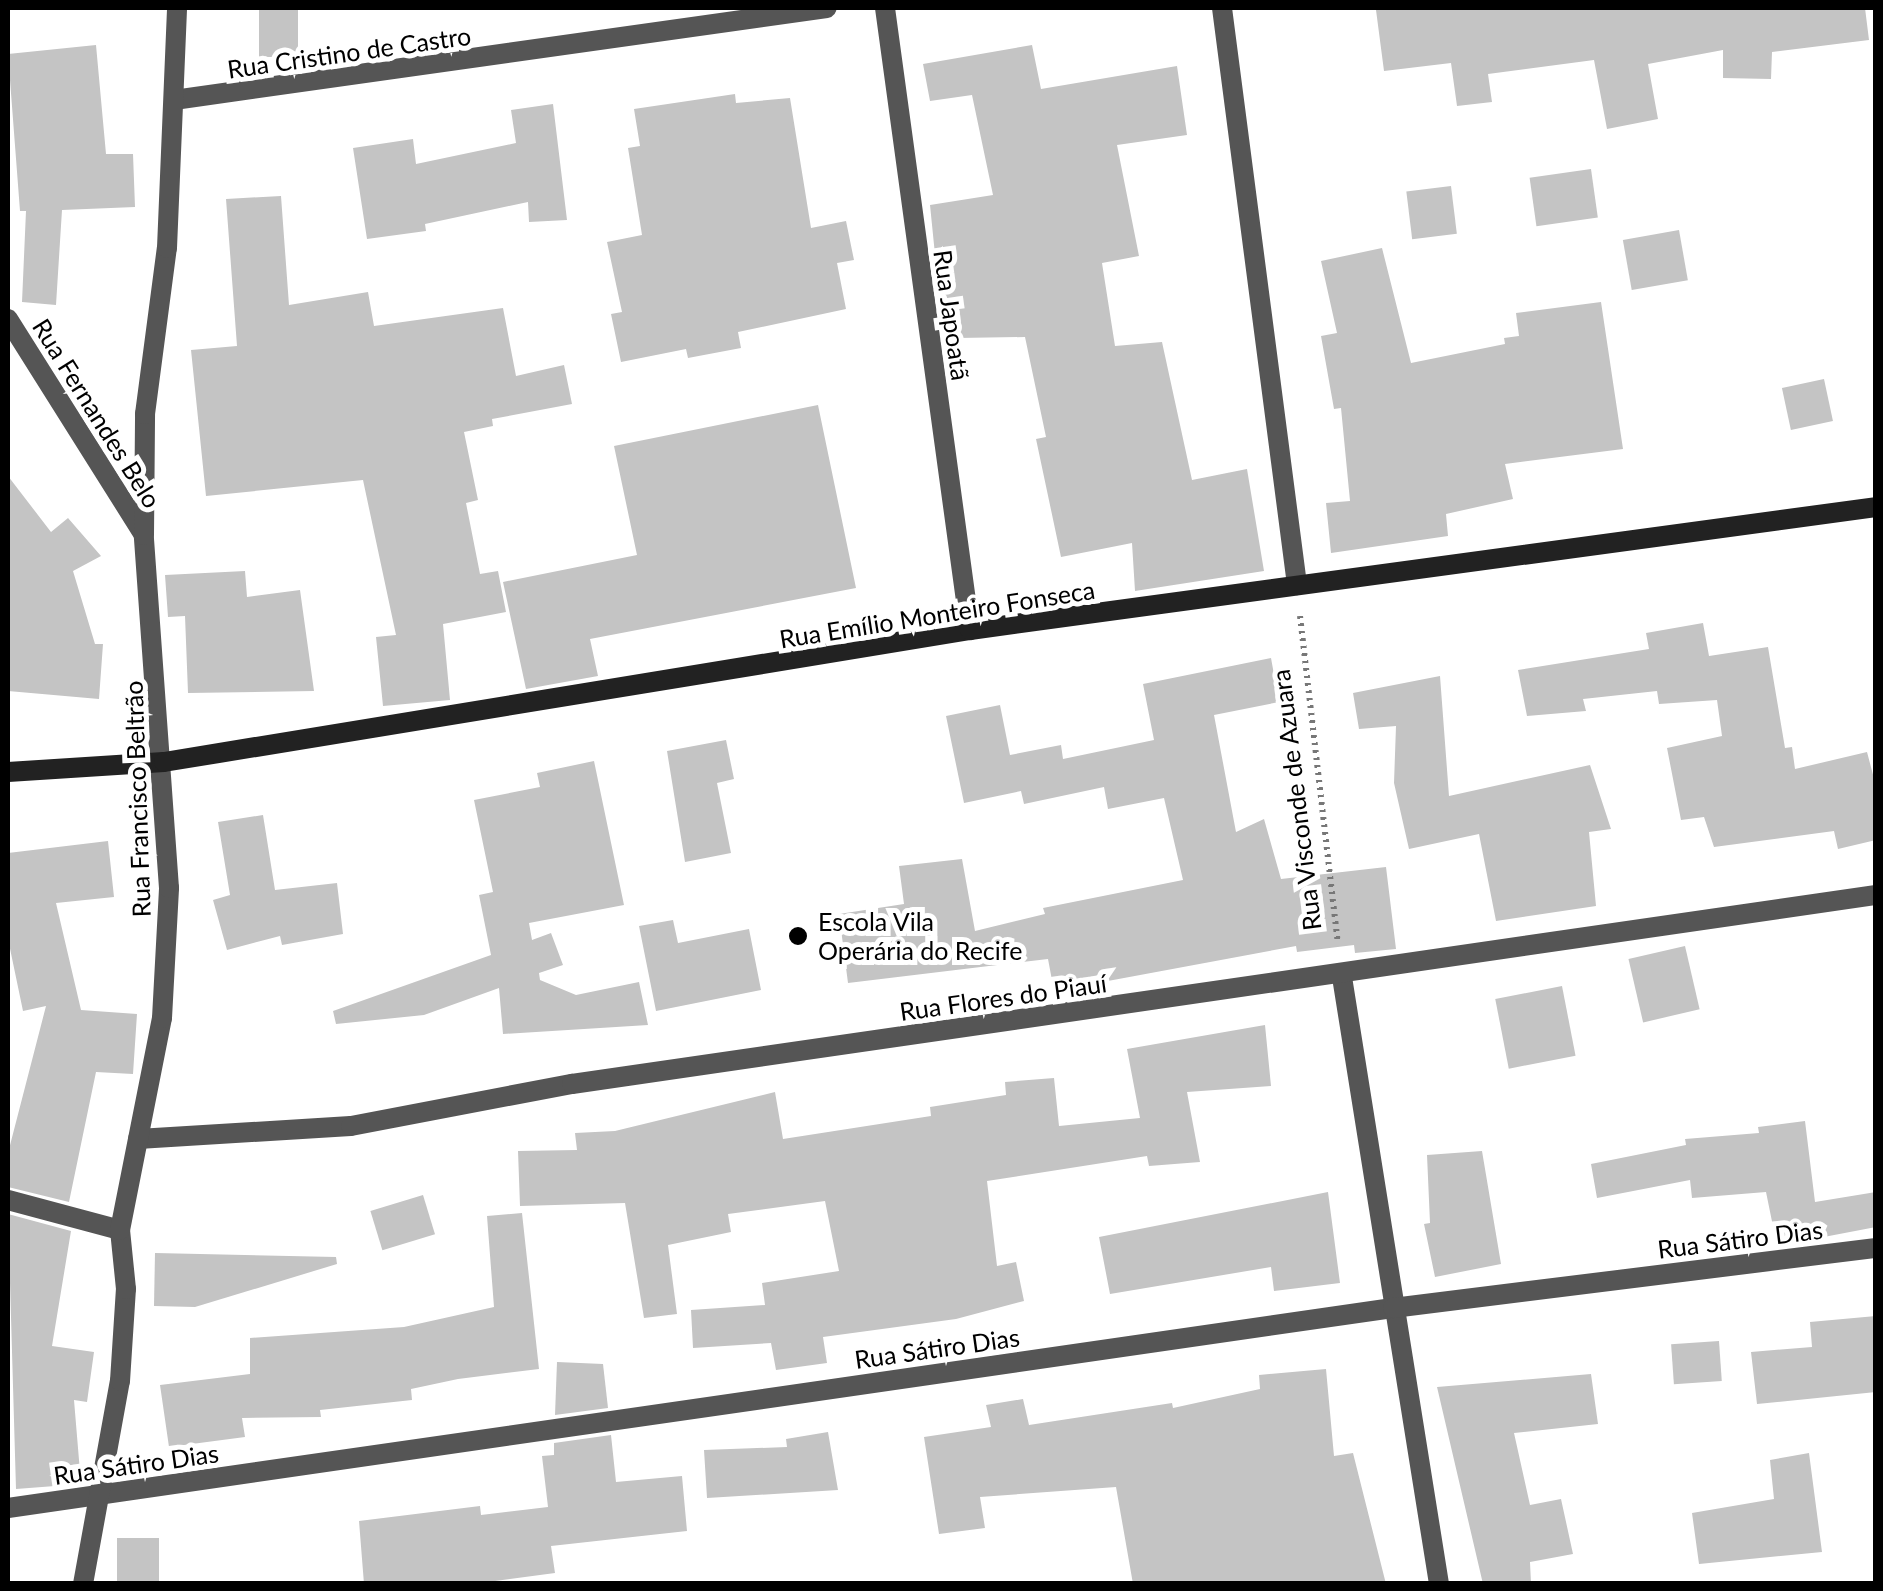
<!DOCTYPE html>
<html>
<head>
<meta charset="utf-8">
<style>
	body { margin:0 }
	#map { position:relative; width:1883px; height:1591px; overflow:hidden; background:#fff; font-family:Lato,sans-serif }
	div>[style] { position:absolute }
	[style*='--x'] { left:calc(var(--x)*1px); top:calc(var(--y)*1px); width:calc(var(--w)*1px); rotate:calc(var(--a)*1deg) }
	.building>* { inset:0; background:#c4c4c4; transform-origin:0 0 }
	.path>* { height:6px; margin-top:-3px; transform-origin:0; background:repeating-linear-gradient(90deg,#777 0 2.5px,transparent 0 7.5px) }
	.minor>* { height:20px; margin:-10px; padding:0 10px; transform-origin:10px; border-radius:10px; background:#555 }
	.secondary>* { height:20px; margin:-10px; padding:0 10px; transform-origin:10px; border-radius:10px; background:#222 }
	.dots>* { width:28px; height:28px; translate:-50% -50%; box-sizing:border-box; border:5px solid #fff; border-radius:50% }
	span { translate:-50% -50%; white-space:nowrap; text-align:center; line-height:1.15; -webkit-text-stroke:10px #fff; paint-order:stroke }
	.street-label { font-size:25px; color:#000 }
	.poi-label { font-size:25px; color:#000 }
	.left { translate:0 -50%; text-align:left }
	.frame { position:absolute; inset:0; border:10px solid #000; pointer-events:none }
</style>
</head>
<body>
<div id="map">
	<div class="building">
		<i style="left:259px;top:8px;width:39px;height:49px"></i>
		<i style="clip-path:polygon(1399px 8px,1865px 8px,1869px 40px,1772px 52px,1771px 79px,1723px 78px,1723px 50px,1648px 64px,1658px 119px,1607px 129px,1594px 60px,1488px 74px,1492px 102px,1457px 106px,1451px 63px,1384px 71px,1376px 10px)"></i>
		<i style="clip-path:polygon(96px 45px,106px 154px,133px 154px,135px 207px,62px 210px,56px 305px,22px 302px,26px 211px,20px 211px,8px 54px)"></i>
		<i style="clip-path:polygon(1032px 45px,1041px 89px,1177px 66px,1187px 135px,1117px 145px,1139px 256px,1102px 263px,1115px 346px,1162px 342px,1192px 480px,1247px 469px,1264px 571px,1135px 591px,1132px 543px,1061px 557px,1036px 439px,1046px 437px,1025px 337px,958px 338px,958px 313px,941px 314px,930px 205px,993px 195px,972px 95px,930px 101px,923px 64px)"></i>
		<i style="clip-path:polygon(735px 94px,736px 103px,790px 98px,811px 228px,846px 221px,854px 260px,837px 263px,846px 309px,738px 332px,741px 348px,688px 358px,686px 349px,621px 362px,611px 314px,622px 312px,607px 242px,642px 235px,628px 148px,640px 146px,634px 109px)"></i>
		<i style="clip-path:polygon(553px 104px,567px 220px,529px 222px,528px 202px,425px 224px,426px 231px,367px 239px,353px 148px,413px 139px,416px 164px,516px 143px,511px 110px)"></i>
		<i style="left:1591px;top:169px;width:49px;height:62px;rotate:82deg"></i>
		<i style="left:1451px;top:186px;width:48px;height:45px;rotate:83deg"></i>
		<i style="clip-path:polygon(281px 196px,289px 305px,368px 292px,374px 326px,503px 308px,516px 376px,564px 365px,572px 404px,492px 419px,493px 426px,464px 432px,478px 500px,466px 503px,480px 574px,498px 571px,506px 612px,443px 624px,450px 700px,383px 706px,376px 637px,396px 635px,363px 480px,206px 496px,191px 350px,237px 346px,226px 199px)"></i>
		<i style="left:1679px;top:230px;width:51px;height:57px;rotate:80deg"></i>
		<i style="clip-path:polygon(1382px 248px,1411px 363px,1505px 344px,1504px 338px,1519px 336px,1516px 313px,1601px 302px,1623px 449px,1505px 464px,1513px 499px,1446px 514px,1448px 536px,1331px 553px,1326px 503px,1350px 501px,1341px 408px,1334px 409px,1321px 336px,1337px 333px,1321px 261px)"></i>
		<i style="left:1824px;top:379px;width:43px;height:43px;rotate:78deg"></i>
		<i style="clip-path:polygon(818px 405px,856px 588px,590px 639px,598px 676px,526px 689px,503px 582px,637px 555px,614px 446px)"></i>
		<i style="clip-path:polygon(8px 476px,51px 532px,68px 518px,101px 556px,73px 571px,95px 644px,103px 644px,99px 699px,8px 691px)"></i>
		<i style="clip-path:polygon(245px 571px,247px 597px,300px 590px,314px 691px,188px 693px,185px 616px,168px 617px,165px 575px)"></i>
		<i style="clip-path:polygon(1703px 623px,1709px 656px,1768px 647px,1785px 748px,1792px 747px,1795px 769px,1867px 752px,1876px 786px,1876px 840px,1838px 849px,1834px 831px,1714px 847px,1704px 817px,1681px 820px,1667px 748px,1722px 736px,1717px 700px,1659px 704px,1657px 691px,1583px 699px,1586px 711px,1527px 716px,1518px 670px,1649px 649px,1646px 633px)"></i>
		<i style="clip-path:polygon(1271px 658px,1279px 702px,1214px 715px,1236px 832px,1264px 819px,1281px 879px,1386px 867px,1396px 949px,1355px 953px,1354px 945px,1297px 952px,1296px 946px,1054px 991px,1048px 959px,848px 983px,839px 914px,904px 904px,899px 866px,962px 859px,975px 931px,1045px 914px,1043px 908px,1183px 880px,1164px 798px,1108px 809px,1104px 787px,1024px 804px,1021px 791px,964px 803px,946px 716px,1000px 705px,1010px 755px,1061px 745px,1063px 759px,1154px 740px,1143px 684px)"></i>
		<i style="clip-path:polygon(1440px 676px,1449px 796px,1590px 765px,1611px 829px,1589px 832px,1596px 906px,1496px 921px,1479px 834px,1409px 849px,1394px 783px,1396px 726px,1359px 729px,1353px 693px)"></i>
		<i style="clip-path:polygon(726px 740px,734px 779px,717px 783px,731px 853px,685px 862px,667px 751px)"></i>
		<i style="clip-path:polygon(594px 761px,624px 905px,529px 923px,532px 940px,551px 933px,563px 965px,539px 973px,540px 980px,576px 995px,639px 982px,648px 1025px,503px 1034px,499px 988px,424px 1015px,336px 1024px,333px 1011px,491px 955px,479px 895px,493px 892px,474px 800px,540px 787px,537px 773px)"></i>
		<i style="clip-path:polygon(263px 815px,275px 890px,337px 883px,343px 934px,282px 945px,280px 936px,227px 950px,213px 900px,230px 895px,218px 822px)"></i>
		<i style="clip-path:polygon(108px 841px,114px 897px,56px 903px,81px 1010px,137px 1014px,133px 1074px,96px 1072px,69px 1202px,8px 1187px,8px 1153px,46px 1006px,23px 1011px,8px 939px,8px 853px)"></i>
		<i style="clip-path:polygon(673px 920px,678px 943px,749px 929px,761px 990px,656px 1011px,639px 926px)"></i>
		<i style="left:1685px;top:946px;width:65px;height:58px;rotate:77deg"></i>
		<i style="left:1562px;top:986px;width:71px;height:68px;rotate:79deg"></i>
		<i style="clip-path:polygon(1265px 1025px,1271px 1086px,1187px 1092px,1200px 1162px,1149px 1166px,1147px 1156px,987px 1181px,997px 1266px,1016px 1262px,1024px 1301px,956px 1319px,823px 1337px,827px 1363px,776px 1370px,771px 1343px,693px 1348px,691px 1310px,765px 1305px,762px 1283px,839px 1271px,825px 1201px,728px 1214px,731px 1232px,668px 1245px,677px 1314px,644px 1318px,625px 1203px,520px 1206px,518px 1151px,577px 1150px,575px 1133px,615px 1131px,775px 1092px,783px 1139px,931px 1116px,930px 1107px,1006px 1095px,1005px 1082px,1054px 1078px,1059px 1126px,1140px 1118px,1127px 1049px)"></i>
		<i style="clip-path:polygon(1805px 1121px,1815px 1202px,1876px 1192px,1876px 1227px,1777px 1246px,1766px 1192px,1692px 1198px,1690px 1180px,1597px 1198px,1591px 1164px,1686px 1145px,1685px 1139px,1759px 1133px,1758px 1127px)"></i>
		<i style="clip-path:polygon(1482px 1151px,1501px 1264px,1435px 1277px,1424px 1224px,1430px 1223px,1427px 1155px)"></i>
		<i style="clip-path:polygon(1328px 1192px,1340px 1283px,1274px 1291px,1271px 1267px,1110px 1294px,1099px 1237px)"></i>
		<i style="left:423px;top:1195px;width:41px;height:55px;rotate:73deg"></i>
		<i style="clip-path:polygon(522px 1213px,539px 1369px,458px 1379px,411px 1389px,412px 1400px,320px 1410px,321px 1417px,242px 1418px,245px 1437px,169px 1447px,160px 1385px,250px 1374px,250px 1338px,404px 1327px,494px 1307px,487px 1216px)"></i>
		<i style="clip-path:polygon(8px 1214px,71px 1231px,52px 1346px,94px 1352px,87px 1402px,74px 1400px,81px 1484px,16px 1489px)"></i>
		<i style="clip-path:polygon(155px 1253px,336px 1257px,337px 1264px,195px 1307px,154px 1306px)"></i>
		<i style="clip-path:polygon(1876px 1316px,1876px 1392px,1757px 1404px,1751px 1352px,1812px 1347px,1810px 1322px)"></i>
		<i style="left:1719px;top:1341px;width:40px;height:48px;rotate:86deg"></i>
		<i style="clip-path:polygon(557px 1362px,603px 1364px,608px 1408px,555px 1415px)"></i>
		<i style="clip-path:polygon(1326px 1369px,1334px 1456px,1353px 1453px,1386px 1584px,1133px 1584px,1116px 1487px,980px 1497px,985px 1528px,939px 1534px,924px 1437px,991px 1427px,986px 1405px,1023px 1399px,1029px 1425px,1172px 1403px,1173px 1408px,1260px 1389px,1259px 1375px)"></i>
		<i style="clip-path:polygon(1591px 1374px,1598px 1424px,1514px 1433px,1530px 1505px,1561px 1499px,1573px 1554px,1530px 1562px,1531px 1584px,1483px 1584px,1437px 1387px)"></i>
		<i style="clip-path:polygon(828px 1432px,838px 1490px,707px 1498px,704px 1450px,787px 1447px,786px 1439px)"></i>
		<i style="clip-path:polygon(611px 1435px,616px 1482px,682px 1476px,687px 1531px,551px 1546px,555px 1573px,473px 1584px,364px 1584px,359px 1521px,480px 1506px,481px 1515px,548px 1507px,542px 1456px,554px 1455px,554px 1443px)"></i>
		<i style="clip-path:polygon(1809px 1453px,1822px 1552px,1699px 1564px,1692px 1513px,1774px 1499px,1770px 1460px)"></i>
		<i style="left:117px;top:1538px;width:42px;height:46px"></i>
	</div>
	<div class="path">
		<i style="--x:1300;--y:616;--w:328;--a:83.4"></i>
	</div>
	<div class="minor">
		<i style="--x:885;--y:8;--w:628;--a:82.22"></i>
		<i style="--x:1222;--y:8;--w:582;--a:82.59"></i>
		<i style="--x:174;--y:100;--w:659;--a:-8.02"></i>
		<i style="--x:8;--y:319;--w:253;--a:57.8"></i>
		<i style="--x:1342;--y:977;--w:615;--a:80.92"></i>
		<i style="--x:138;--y:1139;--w:213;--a:-3.5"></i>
		<i style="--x:351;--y:1126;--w:225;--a:-10.8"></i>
		<i style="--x:572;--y:1084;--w:1318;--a:-8.25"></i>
		<i style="--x:8;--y:1200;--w:116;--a:15"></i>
		<i style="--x:8;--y:1508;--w:1399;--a:-8.22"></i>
		<i style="--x:1393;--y:1308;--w:487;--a:-7.1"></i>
		<i style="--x:83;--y:1584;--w:206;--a:-79.7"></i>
		<i style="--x:120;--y:1381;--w:92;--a:-86.3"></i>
		<i style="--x:126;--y:1289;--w:59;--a:-95.8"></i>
		<i style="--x:120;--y:1230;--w:216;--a:-78.8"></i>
		<i style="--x:162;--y:1018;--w:130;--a:-86.9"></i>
		<i style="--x:169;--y:888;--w:354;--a:-94.1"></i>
		<i style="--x:144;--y:535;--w:121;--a:-89.5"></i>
		<i style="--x:145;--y:414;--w:167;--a:-82.5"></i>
		<i style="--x:167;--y:248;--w:240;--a:-87.6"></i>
	</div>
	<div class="secondary">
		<i style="--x:8;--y:772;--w:156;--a:-3.7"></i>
		<i style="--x:164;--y:762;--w:817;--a:-9.3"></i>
		<i style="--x:970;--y:630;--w:914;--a:-7.73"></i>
	</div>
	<div class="dots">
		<i style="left:798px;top:936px;background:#000"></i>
	</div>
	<div class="street-label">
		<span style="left:349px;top:52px;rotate:-8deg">Rua Cristino de Castro</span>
		<span style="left:952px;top:315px;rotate:82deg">Rua Japoatã</span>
		<span style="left:97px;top:413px;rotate:58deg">Rua Fernandes Belo</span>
		<span style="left:937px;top:614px;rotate:-9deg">Rua Emílio Monteiro Fonseca</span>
		<span style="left:137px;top:799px;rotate:-92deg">Rua Francisco Beltrão</span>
		<span style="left:1296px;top:800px;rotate:-97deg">Rua Visconde de Azuara</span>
		<span style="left:1003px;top:997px;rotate:-8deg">Rua Flores do Piauí</span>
		<span style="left:1740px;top:1239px;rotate:-7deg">Rua Sátiro Dias</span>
		<span style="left:937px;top:1348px;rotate:-8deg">Rua Sátiro Dias</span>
		<span style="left:136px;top:1464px;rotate:-8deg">Rua Sátiro Dias</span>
	</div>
	<div class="poi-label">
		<span class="left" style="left:818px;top:936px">Escola Vila<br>Operária do Recife</span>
	</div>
	<div class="frame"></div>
</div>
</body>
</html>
